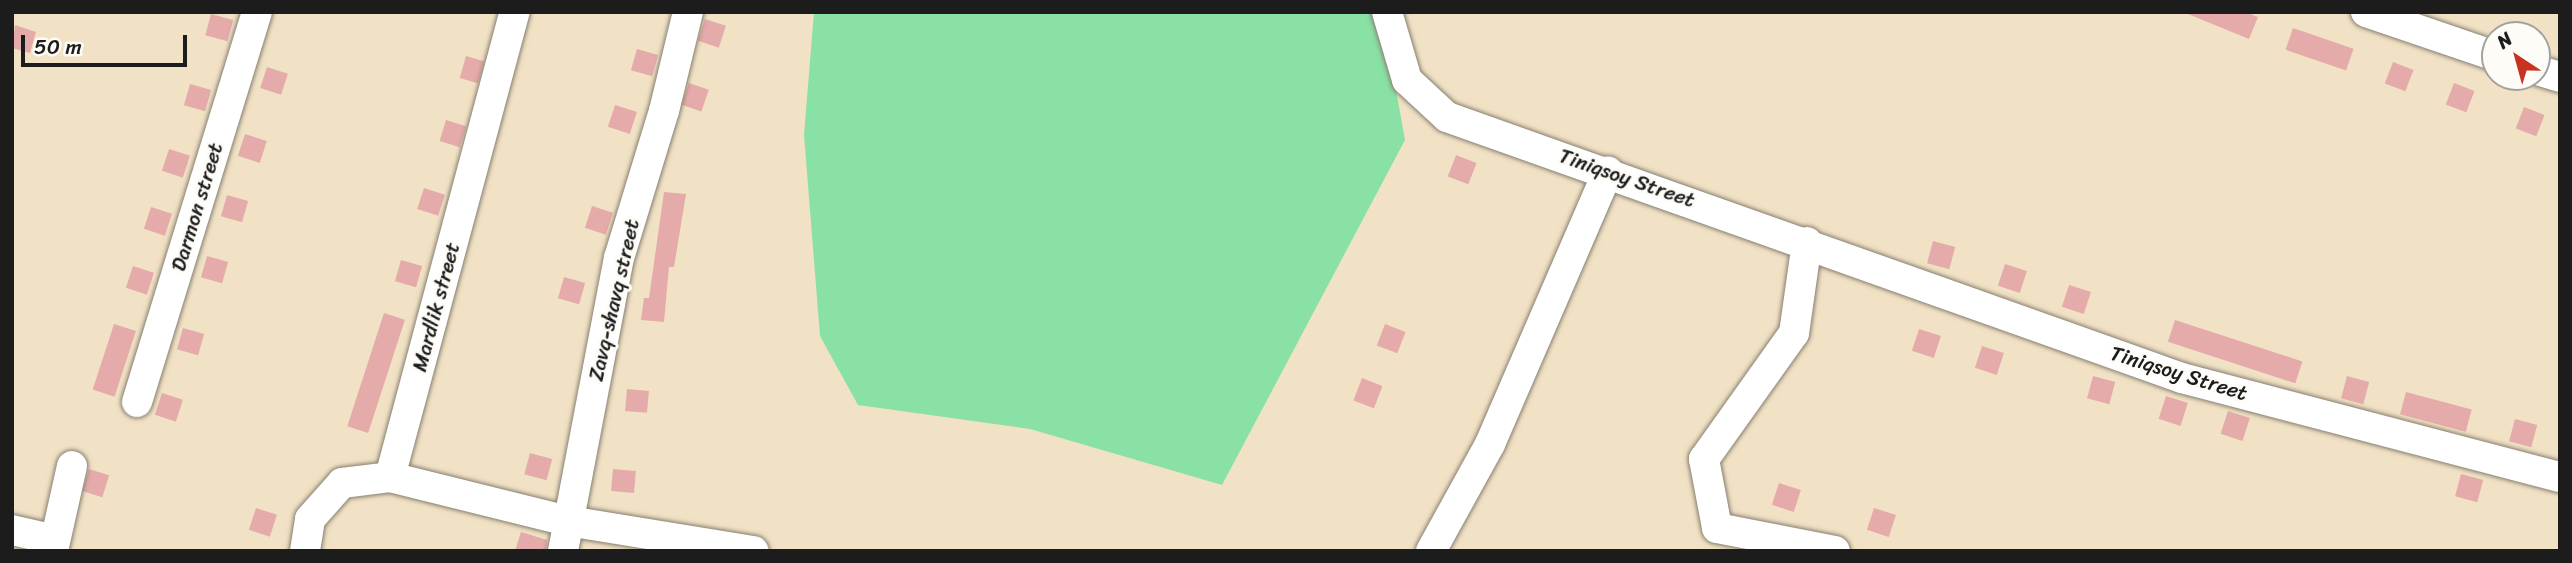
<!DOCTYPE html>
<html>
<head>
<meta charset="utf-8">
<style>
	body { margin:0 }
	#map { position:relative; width:2572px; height:563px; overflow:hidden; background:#f1e2c5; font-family:Sriracha,sans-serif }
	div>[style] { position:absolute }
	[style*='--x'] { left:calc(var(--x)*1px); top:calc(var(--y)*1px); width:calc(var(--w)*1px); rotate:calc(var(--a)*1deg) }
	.green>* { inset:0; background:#89e1a5 }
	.building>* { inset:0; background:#e5abaa; transform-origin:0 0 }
	.roads { filter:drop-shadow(0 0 2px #867f70) drop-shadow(0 0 2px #867f70) }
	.minor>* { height:30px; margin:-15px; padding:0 15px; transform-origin:15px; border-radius:15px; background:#fff }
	span { translate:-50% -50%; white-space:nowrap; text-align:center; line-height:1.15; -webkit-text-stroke:6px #fdfcf7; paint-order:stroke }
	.street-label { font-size:21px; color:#1c1c1c }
	.frame { position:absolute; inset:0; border:14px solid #1c1c1c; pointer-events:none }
	.north { position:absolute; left:2481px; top:21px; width:70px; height:70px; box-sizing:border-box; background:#fdfcf7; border:2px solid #a3a29f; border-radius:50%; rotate:324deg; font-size:19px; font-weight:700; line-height:28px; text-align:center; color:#1c1c1c }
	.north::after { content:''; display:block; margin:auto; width:24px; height:32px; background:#c8321e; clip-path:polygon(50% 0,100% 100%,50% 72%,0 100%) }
	.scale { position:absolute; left:21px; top:35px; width:166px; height:32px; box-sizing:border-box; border:4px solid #1c1c1c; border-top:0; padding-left:9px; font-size:21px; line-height:24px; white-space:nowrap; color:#1c1c1c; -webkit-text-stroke:5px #fdfcf7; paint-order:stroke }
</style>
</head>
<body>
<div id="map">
	<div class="green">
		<i style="clip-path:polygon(814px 12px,1382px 12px,1405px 140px,1222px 485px,1030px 429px,858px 405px,820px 336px,804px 135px)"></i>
	</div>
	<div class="building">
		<i style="clip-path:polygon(2183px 12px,2245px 12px,2258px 17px,2249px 39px)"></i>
		<i style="left:211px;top:14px;width:23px;height:22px;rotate:15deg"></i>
		<i style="left:705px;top:19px;width:22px;height:23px;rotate:18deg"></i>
		<i style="clip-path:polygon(15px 25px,36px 32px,30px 53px,12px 48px)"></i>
		<i style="left:2293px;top:28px;width:64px;height:23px;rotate:19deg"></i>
		<i style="left:637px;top:49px;width:22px;height:22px;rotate:16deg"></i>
		<i style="left:466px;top:56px;width:19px;height:23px;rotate:16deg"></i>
		<i style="left:2393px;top:62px;width:22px;height:23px;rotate:21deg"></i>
		<i style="left:267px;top:67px;width:22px;height:22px;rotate:18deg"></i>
		<i style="left:689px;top:83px;width:21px;height:23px;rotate:19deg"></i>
		<i style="left:2454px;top:83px;width:22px;height:23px;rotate:21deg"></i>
		<i style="left:190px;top:84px;width:22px;height:22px;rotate:16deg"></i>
		<i style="left:615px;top:105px;width:23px;height:23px;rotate:18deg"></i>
		<i style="left:2524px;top:107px;width:22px;height:23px;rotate:21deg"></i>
		<i style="left:446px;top:120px;width:21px;height:22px;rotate:17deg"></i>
		<i style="left:245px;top:134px;width:23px;height:23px;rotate:18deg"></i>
		<i style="left:169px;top:149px;width:22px;height:23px;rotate:18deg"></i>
		<i style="left:1456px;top:155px;width:22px;height:23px;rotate:21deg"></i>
		<i style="left:424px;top:188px;width:22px;height:22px;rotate:18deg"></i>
		<i style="clip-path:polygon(664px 192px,686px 194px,674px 267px,669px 267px,664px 322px,641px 320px,644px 298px,649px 298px)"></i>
		<i style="left:227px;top:195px;width:22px;height:22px;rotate:16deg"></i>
		<i style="left:592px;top:206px;width:22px;height:23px;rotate:18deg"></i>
		<i style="left:151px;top:207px;width:22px;height:23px;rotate:18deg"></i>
		<i style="left:1933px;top:241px;width:23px;height:23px;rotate:15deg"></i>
		<i style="left:207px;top:256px;width:22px;height:22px;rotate:16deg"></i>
		<i style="left:401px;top:260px;width:22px;height:22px;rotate:16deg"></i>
		<i style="left:2005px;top:264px;width:23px;height:23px;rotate:18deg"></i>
		<i style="left:133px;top:266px;width:22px;height:23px;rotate:18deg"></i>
		<i style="left:564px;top:277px;width:22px;height:22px;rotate:16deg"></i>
		<i style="left:2069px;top:285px;width:23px;height:23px;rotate:18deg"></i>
		<i style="left:384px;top:313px;width:22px;height:119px;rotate:18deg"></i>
		<i style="left:2175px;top:320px;width:134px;height:23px;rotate:18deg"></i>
		<i style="left:114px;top:324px;width:23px;height:69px;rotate:18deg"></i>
		<i style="left:1385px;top:324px;width:22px;height:23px;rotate:21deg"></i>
		<i style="left:183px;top:328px;width:22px;height:22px;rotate:16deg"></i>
		<i style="left:1919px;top:329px;width:23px;height:23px;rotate:18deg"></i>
		<i style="left:1982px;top:346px;width:23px;height:23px;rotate:18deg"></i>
		<i style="left:2093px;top:376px;width:23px;height:23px;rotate:15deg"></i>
		<i style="left:2347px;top:376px;width:23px;height:23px;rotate:15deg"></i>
		<i style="left:1362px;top:378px;width:22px;height:24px;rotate:21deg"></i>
		<i style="left:627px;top:389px;width:22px;height:22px;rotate:5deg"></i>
		<i style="left:2406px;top:392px;width:68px;height:23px;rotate:15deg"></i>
		<i style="left:162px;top:393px;width:22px;height:23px;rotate:18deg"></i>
		<i style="left:2166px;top:396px;width:23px;height:24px;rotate:18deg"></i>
		<i style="left:2228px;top:411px;width:23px;height:24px;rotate:18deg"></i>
		<i style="left:2515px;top:419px;width:23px;height:23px;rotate:15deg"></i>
		<i style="left:530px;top:453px;width:23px;height:22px;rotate:15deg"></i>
		<i style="left:89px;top:469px;width:21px;height:23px;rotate:17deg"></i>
		<i style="left:613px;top:469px;width:23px;height:22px;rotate:5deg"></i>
		<i style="left:2461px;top:474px;width:23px;height:23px;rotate:15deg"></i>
		<i style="left:1779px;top:483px;width:23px;height:23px;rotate:18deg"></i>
		<i style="left:256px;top:508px;width:22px;height:23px;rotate:18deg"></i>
		<i style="left:1874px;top:508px;width:23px;height:23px;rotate:18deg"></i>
		<i style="clip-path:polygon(521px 532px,547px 540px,546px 551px,515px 551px)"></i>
	</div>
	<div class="roads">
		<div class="minor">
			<i style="--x:1387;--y:12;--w:71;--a:73.6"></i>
			<i style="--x:1407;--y:80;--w:54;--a:42.8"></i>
			<i style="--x:1447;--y:117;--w:780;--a:19.55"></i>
			<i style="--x:2182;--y:378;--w:391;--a:14.7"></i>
			<i style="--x:2366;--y:12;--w:136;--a:18.8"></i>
			<i style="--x:2537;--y:70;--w:24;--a:17"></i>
			<i style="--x:1807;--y:242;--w:92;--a:98.1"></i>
			<i style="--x:1794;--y:333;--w:155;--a:125.5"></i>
			<i style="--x:1704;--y:459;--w:70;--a:79.3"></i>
			<i style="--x:1717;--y:528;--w:120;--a:11"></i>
			<i style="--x:137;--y:402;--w:408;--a:-72.9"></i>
			<i style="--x:390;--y:477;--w:183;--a:13.9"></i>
			<i style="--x:568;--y:521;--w:188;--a:9.2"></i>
			<i style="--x:12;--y:530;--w:44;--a:13.1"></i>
			<i style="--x:53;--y:551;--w:87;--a:-77.4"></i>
			<i style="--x:305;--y:551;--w:32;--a:-81"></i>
			<i style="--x:310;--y:519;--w:48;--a:-48.4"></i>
			<i style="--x:342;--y:483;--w:48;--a:-7.1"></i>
			<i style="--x:390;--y:477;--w:482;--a:-75"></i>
			<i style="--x:563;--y:551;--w:298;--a:-79.2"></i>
			<i style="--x:619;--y:258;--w:154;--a:-73"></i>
			<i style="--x:664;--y:111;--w:102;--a:-76.4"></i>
			<i style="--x:1431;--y:551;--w:122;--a:-61.1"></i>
			<i style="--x:1490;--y:444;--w:297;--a:-66.6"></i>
		</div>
	</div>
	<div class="street-label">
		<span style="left:1627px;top:178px;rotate:19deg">Tiniqsoy Street</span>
		<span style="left:197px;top:207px;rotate:-73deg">Darmon street</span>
		<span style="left:614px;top:300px;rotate:-77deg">Zavq-shavq street</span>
		<span style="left:436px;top:307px;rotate:-75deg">Mardlik street</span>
		<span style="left:2179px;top:373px;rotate:17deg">Tiniqsoy Street</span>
	</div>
	<div class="frame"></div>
	<div class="north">N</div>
	<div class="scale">50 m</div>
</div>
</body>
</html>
